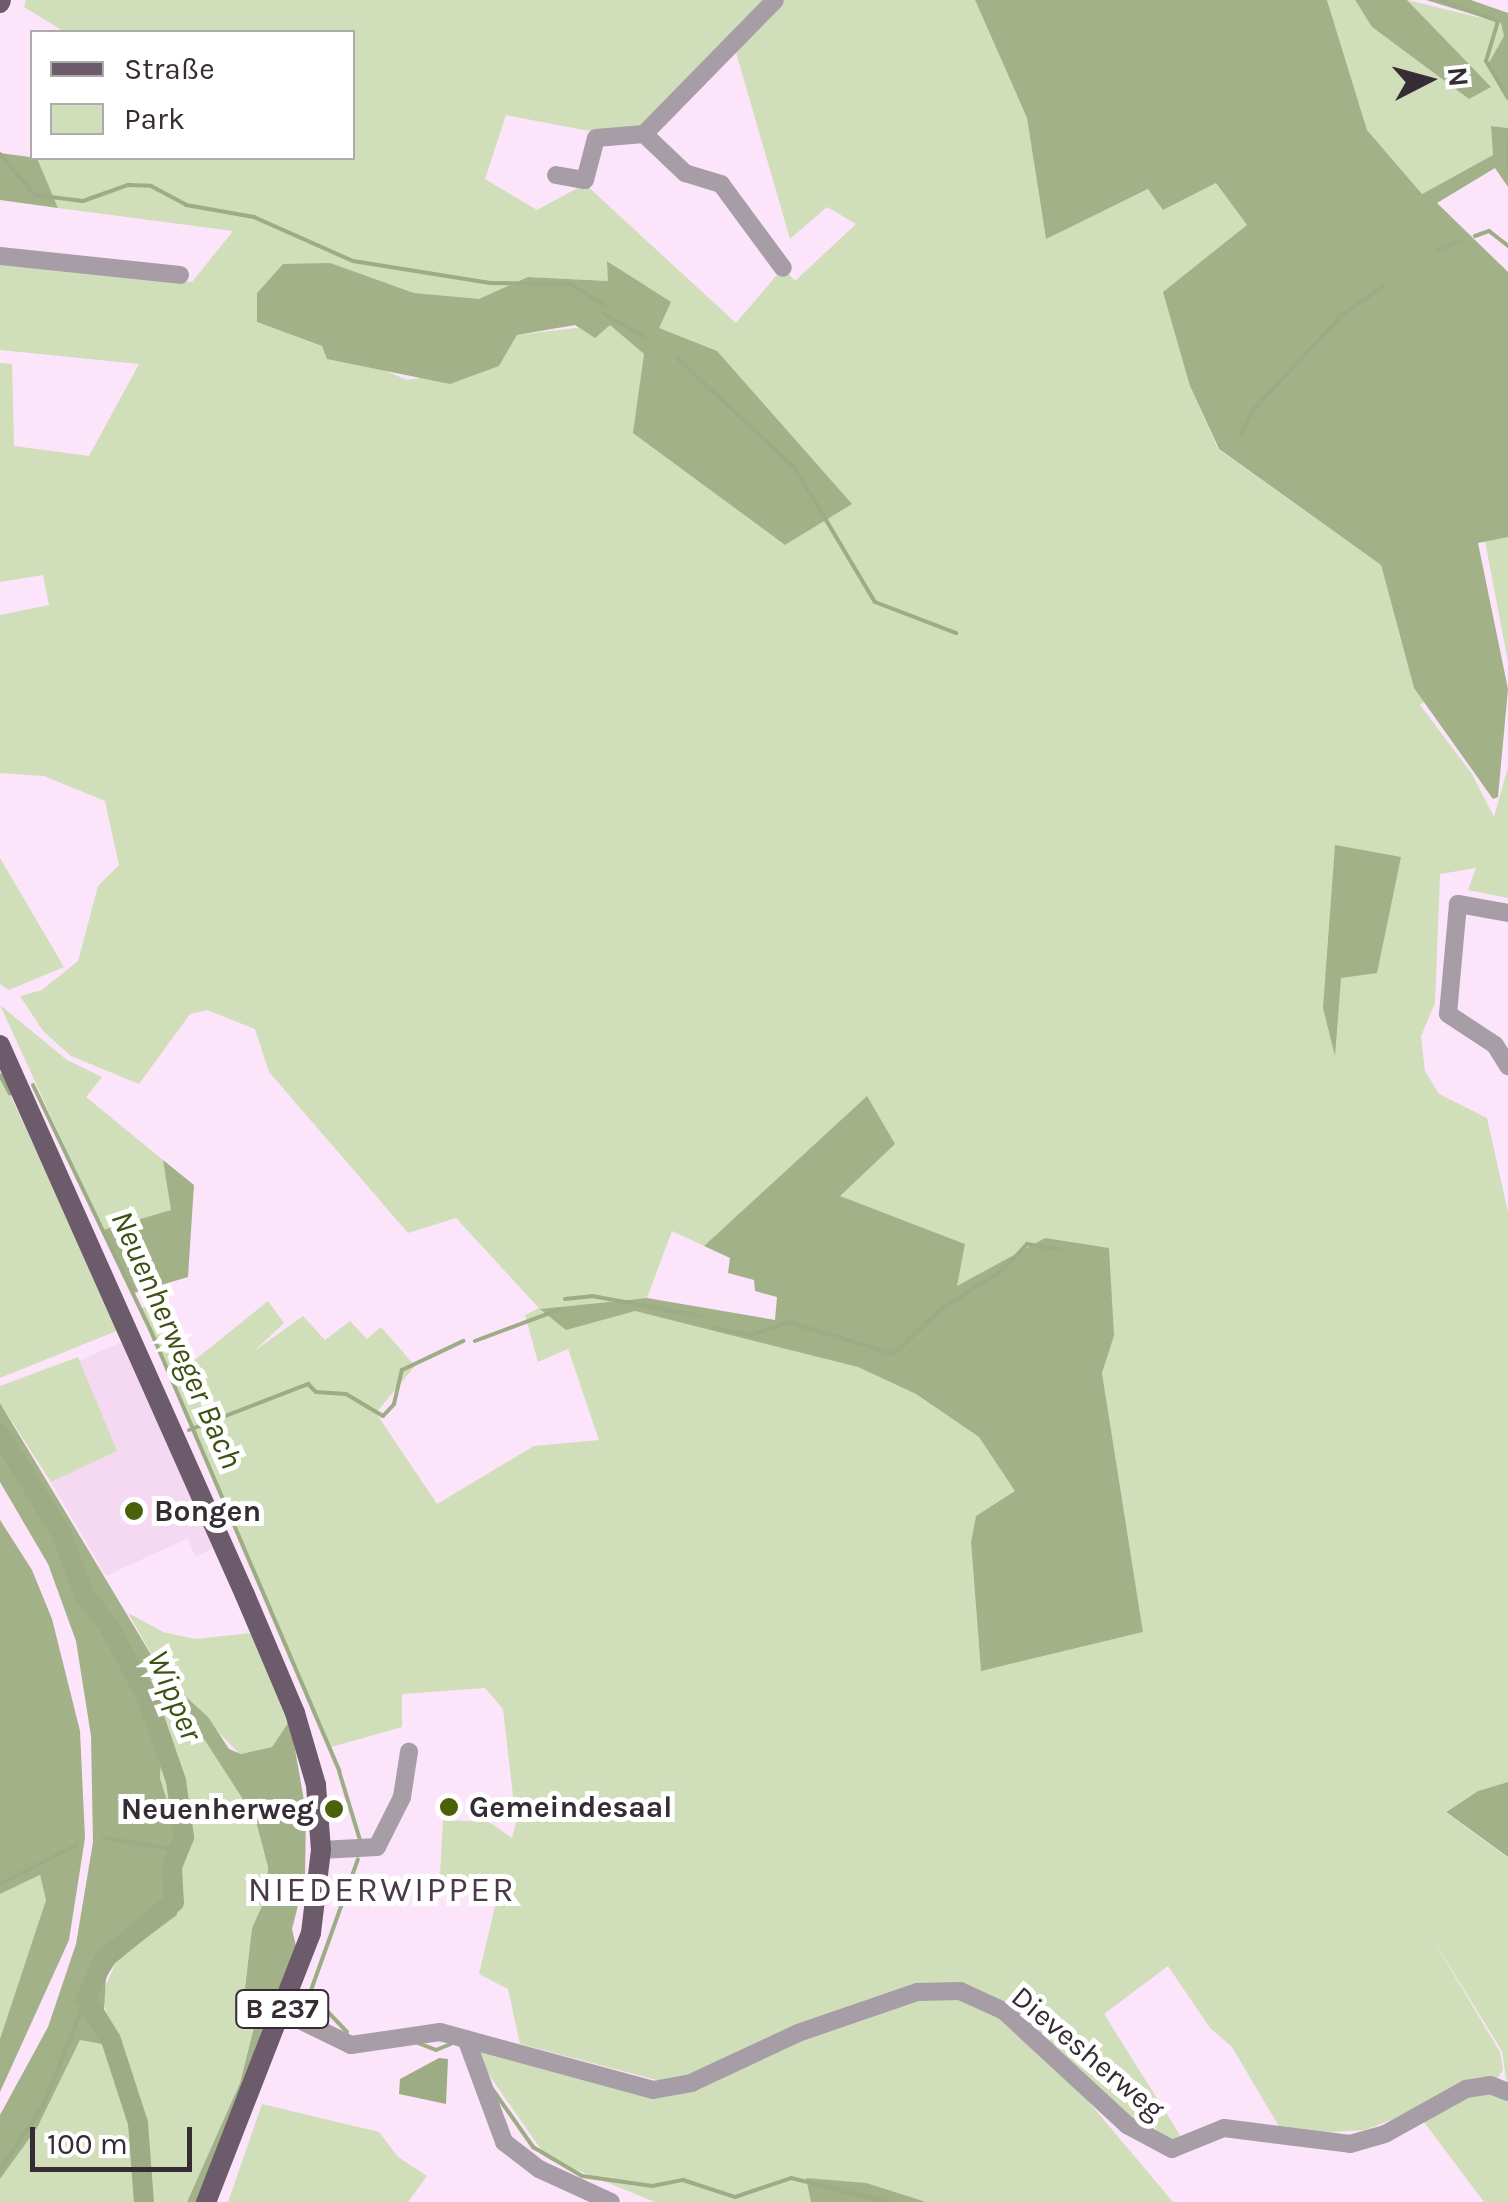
<!DOCTYPE html>
<html>
<head>
<meta charset="utf-8">
<style>
	body { margin:0 }
	#map { position:relative; width:1508px; height:2202px; overflow:hidden; background:#fce5fa; font-family:Karla,sans-serif }
	div>[style] { position:absolute }
	[style*='--x'] { left:calc(var(--x)*1px); top:calc(var(--y)*1px); width:calc(var(--w)*1px); rotate:calc(var(--a)*1deg) }
	.built>* { inset:0; background:#f5d8f2 }
	.green>* { inset:0; background:#d0deb9 }
	.forest>* { inset:0; background:#a2b188 }
	.water>* { inset:0; background:#9eac85 }
	.stream>* { height:4px; margin:-2px; padding:0 2px; transform-origin:2px; border-radius:2px; background:#9eac85 }
	.river>* { height:20px; margin:-10px; padding:0 10px; transform-origin:10px; border-radius:10px; background:#9eac85 }
	.minor>* { height:18px; margin:-9px; padding:0 9px; transform-origin:9px; border-radius:9px; background:#a79da6 }
	.major>* { height:20px; margin:-10px; padding:0 10px; transform-origin:10px; border-radius:10px; background:#6c5b6a }
	.dots>* { width:28px; height:28px; translate:-50% -50%; box-sizing:border-box; border:5px solid #fff; border-radius:50% }
	span { translate:-50% -50%; white-space:nowrap; text-align:center; line-height:1.15; -webkit-text-stroke:10px #fff; paint-order:stroke }
	.shield-label span { padding:2px 8px; background:#fff; border:2px solid; border-radius:8px; -webkit-text-stroke-width:0 }
	.shield-label { font-size:28px; color:#352c34; font-weight:700 }
	.poi-label { font-size:30px; color:#352c34; font-weight:700 }
	.left { translate:0 -50%; text-align:left }
	.right { translate:-100% -50%; text-align:right }
	.street-label { font-size:30px; color:#352c34 }
	.water-label { font-size:32px; color:#3f5012; font-style:italic }
	.quarter-label { font-size:35px; color:#4c3a4b; letter-spacing:2.5px }
	.legend { position:absolute; left:30px; top:30px; width:325px; height:130px; box-sizing:border-box; background:#fff; border:2px solid #aeabae; margin:0; padding:12px 18px; list-style:none; font-size:30px; color:#352c34 }
	.legend li { display:flex; align-items:center; gap:20px; height:50px }
	.legend b { width:50px; border:2px solid #aeabae }
	.north { position:absolute; left:1378px; top:30px; width:100px; height:100px; -webkit-text-stroke:8px #fff; paint-order:stroke; rotate:84deg; font-size:28px; font-weight:700; line-height:40px; text-align:center; color:#352c34 }
	.north::after { content:''; display:block; margin:auto; width:35px; height:45px; background:#352c34; clip-path:polygon(50% 0,100% 100%,50% 72%,0 100%) }
	.scale { position:absolute; left:30px; top:2127px; width:162px; height:45px; box-sizing:border-box; border:5px solid #352c34; border-top:0; padding-left:12px; font-size:30px; line-height:35px; white-space:nowrap; color:#352c34; -webkit-text-stroke:8px #fff; paint-order:stroke }
</style>
</head>
<body>
<div id="map">
	<div class="built">
		<i style="clip-path:polygon(121px 1342px,213px 1548px,195px 1557px,188px 1538px,106px 1576px,51px 1482px,117px 1451px,79px 1361px)"></i>
	</div>
	<div class="green">
		<i style="clip-path:polygon(evenodd,26px 0,771px 0,643px 128px,605px 134px,506px 115px,485px 179px,537px 210px,585px 184px,736px 323px,783px 268px,795px 281px,856px 224px,827px 207px,790px 239px,733px 42px,775px 0,975px 0,1027px 118px,1046px 238px,1149px 189px,1163px 210px,1216px 183px,1247px 225px,1190px 386px,1218px 449px,1381px 565px,1414px 688px,1425px 701px,1420px 705px,1472px 774px,1494px 817px,1508px 767px,1508px 898px,1468px 890px,1476px 868px,1440px 874px,1435px 1003px,1421px 1036px,1425px 1071px,1439px 1094px,1487px 1118px,1508px 1212px,1508px 1782px,1478px 1791px,1445px 1812px,1508px 1858px,1508px 2092px,1502px 2051px,1429px 1933px,1500px 2052px,1503px 2070px,1497px 2079px,1365px 2130px,1284px 2135px,1232px 2047px,1210px 2028px,1168px 1966px,1104px 2014px,1180px 2135px,1171px 2144px,1139px 2129px,1006px 2010px,918px 1989px,691px 2079px,664px 2082px,520px 2044px,508px 1989px,479px 1974px,497px 1898px,440px 1875px,443px 1820px,489px 1822px,512px 1838px,516px 1822px,503px 1709px,485px 1688px,402px 1694px,402px 1727px,328px 1748px,140px 1309px,157px 1302px,191px 1363px,268px 1301px,284px 1323px,253px 1352px,303px 1316px,325px 1340px,350px 1321px,367px 1339px,381px 1327px,415px 1366px,376px 1413px,437px 1504px,534px 1446px,599px 1440px,568px 1349px,538px 1362px,525px 1315px,539px 1308px,456px 1218px,408px 1233px,269px 1072px,255px 1029px,207px 1010px,190px 1014px,139px 1084px,71px 1056px,43px 1031px,20px 996px,42px 990px,78px 961px,98px 886px,119px 865px,105px 801px,44px 776px,0 773px,0 615px,49px 605px,43px 575px,0 582px,0 363px,12px 364px,14px 446px,89px 456px,139px 364px,0 350px,0 261px,192px 282px,233px 231px,58px 208px,37px 158px,352px 158px,352px 32px,65px 32px,24px 7px,26px 0,608px 261px,670px 303px,658px 327px,851px 504px,785px 545px,634px 433px,644px 354px,610px 324px,517px 335px,499px 366px,407px 380px,374px 366px,328px 359px,322px 346px,257px 322px,257px 293px,283px 264px,330px 264px,414px 293px,478px 300px,528px 277px,608px 281px,608px 261px,26px 0,866px 1097px,839px 1196px,965px 1244px,956px 1287px,1045px 1238px,1114px 1336px,1102px 1373px,1143px 1632px,981px 1670px,971px 1542px,976px 1516px,1016px 1491px,979px 1437px,916px 1394px,858px 1367px,635px 1311px,542px 1309px,647px 1298px,672px 1231px,704px 1246px,866px 1097px)"></i>
		<i style="clip-path:polygon(1327px 0,1355px 0,1372px 27px,1469px 99px,1490px 87px,1407px 0,1502px 23px,1504px 36px,1487px 66px,1508px 97px,1508px 128px,1491px 126px,1493px 155px,1422px 194px,1367px 130px)"></i>
		<i style="clip-path:polygon(1508px 537px,1508px 662px,1485px 541px)"></i>
		<i style="clip-path:polygon(0 858px,64px 967px,9px 990px,0 984px)"></i>
		<i style="clip-path:polygon(0 1005px,67px 1060px,102px 1077px,86px 1097px,163px 1160px,172px 1210px,103px 1230px)"></i>
		<i style="clip-path:polygon(0 1073px,119px 1330px,0 1378px)"></i>
		<i style="clip-path:polygon(78px 1357px,117px 1451px,51px 1482px,0 1403px,0 1386px)"></i>
		<i style="clip-path:polygon(128px 1613px,163px 1632px,195px 1639px,251px 1633px,290px 1720px,272px 1747px,240px 1754px,167px 1681px,255px 1818px,268px 1867px,267px 1895px,252px 1928px,245px 1987px,258px 2011px,240px 2083px,187px 2202px,151px 2202px,141px 2113px,101px 1996px,118px 1958px,177px 1915px,182px 1849px,160px 1778px,165px 1678px)"></i>
		<i style="clip-path:polygon(40px 1875px,46px 1900px,0 2039px,0 1894px)"></i>
		<i style="clip-path:polygon(918px 1997px,958px 1997px,1001px 2017px,1077px 2088px,1173px 2202px,926px 2202px,807px 2178px,811px 2202px,655px 2202px,547px 2158px,480px 2062px,477px 2046px,656px 2095px)"></i>
		<i style="clip-path:polygon(96px 2038px,108px 2045px,130px 2121px,137px 2202px,0 2202px,0 2179px,37px 2128px,80px 2040px)"></i>
		<i style="clip-path:polygon(1487px 2088px,1508px 2098px,1508px 2202px,1484px 2202px,1421px 2118px)"></i>
		<i style="clip-path:polygon(262px 2104px,379px 2132px,398px 2157px,427px 2176px,408px 2202px,228px 2202px)"></i>
	</div>
	<div class="forest">
		<i style="clip-path:polygon(975px 0,1327px 0,1367px 130px,1422px 194px,1493px 155px,1491px 126px,1508px 128px,1508px 187px,1495px 168px,1437px 203px,1508px 272px,1508px 537px,1478px 543px,1508px 689px,1498px 797px,1493px 799px,1414px 688px,1381px 565px,1219px 449px,1190px 386px,1163px 292px,1247px 225px,1216px 183px,1163px 210px,1148px 189px,1046px 239px,1027px 118px)"></i>
		<i style="clip-path:polygon(1355px 0,1407px 0,1491px 87px,1469px 99px,1372px 27px)"></i>
		<i style="clip-path:polygon(1426px 0,1471px 0,1508px 13px,1508px 97px,1487px 66px,1504px 36px,1501px 23px)"></i>
		<i style="clip-path:polygon(0 153px,37px 158px,58px 208px,0 200px)"></i>
		<i style="clip-path:polygon(607px 261px,671px 302px,659px 328px,717px 351px,852px 504px,785px 545px,633px 433px,644px 354px,610px 325px,595px 338px,575px 325px,517px 335px,499px 366px,450px 384px,327px 359px,322px 346px,257px 322px,257px 293px,283px 264px,330px 263px,414px 293px,479px 299px,528px 277px,608px 281px)"></i>
		<i style="clip-path:polygon(1335px 845px,1401px 857px,1377px 973px,1341px 978px,1335px 1056px,1323px 1008px)"></i>
		<i style="clip-path:polygon(867px 1096px,895px 1144px,840px 1196px,965px 1244px,957px 1286px,1045px 1238px,1109px 1248px,1114px 1336px,1102px 1373px,1143px 1632px,981px 1671px,971px 1542px,976px 1516px,1015px 1491px,979px 1437px,916px 1394px,858px 1367px,635px 1311px,566px 1330px,540px 1309px,647px 1298px,775px 1320px,777px 1297px,755px 1291px,754px 1280px,728px 1273px,730px 1258px,704px 1246px)"></i>
		<i style="clip-path:polygon(163px 1160px,194px 1185px,188px 1277px,134px 1293px,103px 1230px,171px 1210px)"></i>
		<i style="clip-path:polygon(0 1403px,165px 1678px,208px 1717px,229px 1749px,241px 1754px,272px 1747px,290px 1720px,306px 1812px,305px 1878px,292px 1929px,296px 1946px,196px 2202px,187px 2202px,240px 2083px,258px 2011px,245px 1988px,252px 1928px,267px 1895px,268px 1867px,255px 1818px,166px 1680px,160px 1778px,182px 1849px,177px 1915px,118px 1959px,106px 1977px,104px 2010px,93px 2022px,108px 2045px,80px 2040px,37px 2128px,0 2179px,0 2115px,48px 2027px,76px 1944px,93px 1842px,91px 1736px,76px 1641px,48px 1564px,0 1482px)"></i>
		<i style="clip-path:polygon(0 1520px,32px 1570px,52px 1619px,80px 1731px,85px 1838px,69px 1940px,0 2092px,0 2039px,46px 1900px,40px 1875px,0 1894px)"></i>
		<i style="clip-path:polygon(1508px 1782px,1508px 1857px,1446px 1812px,1478px 1791px)"></i>
		<i style="clip-path:polygon(806px 2178px,866px 2183px,926px 2202px,811px 2202px)"></i>
	</div>
	<div class="water">
		<i style="clip-path:polygon(439px 2058px,448px 2059px,446px 2104px,399px 2094px,400px 2079px)"></i>
	</div>
	<div class="stream">
		<i style="--x:1440;--y:0;--w:62;--a:19.9"></i>
		<i style="--x:1498;--y:21;--w:42;--a:106.7"></i>
		<i style="--x:1486;--y:61;--w:43;--a:59.3"></i>
		<i style="--x:1508;--y:141;--w:24;--a:90"></i>
		<i style="--x:0;--y:154;--w:54;--a:49.5"></i>
		<i style="--x:35;--y:195;--w:48;--a:7.1"></i>
		<i style="--x:83;--y:201;--w:48;--a:-19.6"></i>
		<i style="--x:128;--y:185;--w:23;--a:2"></i>
		<i style="--x:151;--y:186;--w:40;--a:28"></i>
		<i style="--x:186;--y:205;--w:69;--a:10"></i>
		<i style="--x:254;--y:217;--w:108;--a:24"></i>
		<i style="--x:353;--y:261;--w:139;--a:9.1"></i>
		<i style="--x:490;--y:283;--w:80;--a:0.7"></i>
		<i style="--x:570;--y:284;--w:41;--a:31"></i>
		<i style="--x:1475;--y:236;--w:15;--a:-20"></i>
		<i style="--x:1489;--y:231;--w:24;--a:38"></i>
		<i style="--x:1438;--y:249;--w:25;--a:-18"></i>
		<i style="--x:604;--y:314;--w:47;--a:29.3"></i>
		<i style="--x:677;--y:358;--w:161;--a:43"></i>
		<i style="--x:795;--y:468;--w:156;--a:59.2"></i>
		<i style="--x:875;--y:602;--w:87;--a:20.9"></i>
		<i style="--x:1241;--y:434;--w:28;--a:-63"></i>
		<i style="--x:1254;--y:409;--w:127;--a:-46.9"></i>
		<i style="--x:1341;--y:316;--w:52;--a:-35.5"></i>
		<i style="--x:0;--y:1075;--w:21;--a:62"></i>
		<i style="--x:33;--y:1085;--w:271;--a:64.4"></i>
		<i style="--x:150;--y:1329;--w:481;--a:66.8"></i>
		<i style="--x:339;--y:1771;--w:72;--a:73.1"></i>
		<i style="--x:565;--y:1299;--w:27;--a:-6"></i>
		<i style="--x:592;--y:1296;--w:111;--a:10.4"></i>
		<i style="--x:714;--y:1328;--w:38;--a:11"></i>
		<i style="--x:751;--y:1335;--w:39;--a:-19"></i>
		<i style="--x:788;--y:1322;--w:111;--a:16.8"></i>
		<i style="--x:894;--y:1354;--w:66;--a:-43.8"></i>
		<i style="--x:942;--y:1308;--w:70;--a:-31.7"></i>
		<i style="--x:1002;--y:1271;--w:37;--a:-47"></i>
		<i style="--x:1027;--y:1244;--w:35;--a:10"></i>
		<i style="--x:475;--y:1341;--w:89;--a:-20.5"></i>
		<i style="--x:189;--y:1430;--w:128;--a:-21.1"></i>
		<i style="--x:308;--y:1384;--w:11;--a:45"></i>
		<i style="--x:316;--y:1392;--w:30;--a:4"></i>
		<i style="--x:346;--y:1394;--w:43;--a:30.7"></i>
		<i style="--x:383;--y:1416;--w:16;--a:-47"></i>
		<i style="--x:394;--y:1404;--w:35;--a:-77"></i>
		<i style="--x:402;--y:1370;--w:68;--a:-25.4"></i>
		<i style="--x:104;--y:1838;--w:76;--a:9.1"></i>
		<i style="--x:0;--y:1884;--w:86;--a:-26.9"></i>
		<i style="--x:347;--y:2032;--w:54;--a:-133.5"></i>
		<i style="--x:310;--y:1993;--w:142;--a:-70.3"></i>
		<i style="--x:418;--y:2043;--w:19;--a:21"></i>
		<i style="--x:436;--y:2050;--w:16;--a:-22"></i>
		<i style="--x:493;--y:2090;--w:70;--a:54.9"></i>
		<i style="--x:533;--y:2147;--w:57;--a:30.6"></i>
		<i style="--x:582;--y:2176;--w:71;--a:8.1"></i>
		<i style="--x:652;--y:2186;--w:32;--a:-11"></i>
		<i style="--x:683;--y:2180;--w:55;--a:18.1"></i>
		<i style="--x:735;--y:2197;--w:59;--a:-18.7"></i>
		<i style="--x:791;--y:2178;--w:100;--a:13.9"></i>
		<i style="--x:0;--y:2170;--w:77;--a:-56.1"></i>
		<i style="--x:43;--y:2106;--w:115;--a:-68.1"></i>
	</div>
	<div class="river">
		<i style="--x:0;--y:1434;--w:116;--a:58.4"></i>
		<i style="--x:61;--y:1533;--w:67;--a:69.1"></i>
		<i style="--x:85;--y:1596;--w:41;--a:52"></i>
		<i style="--x:110;--y:1628;--w:81;--a:62.2"></i>
		<i style="--x:148;--y:1700;--w:86;--a:70.9"></i>
		<i style="--x:176;--y:1781;--w:57;--a:81.9"></i>
		<i style="--x:184;--y:1837;--w:32;--a:112"></i>
		<i style="--x:172;--y:1867;--w:35;--a:87"></i>
		<i style="--x:174;--y:1902;--w:90;--a:140.8"></i>
		<i style="--x:104;--y:1959;--w:44;--a:114.2"></i>
		<i style="--x:86;--y:1999;--w:48;--a:58.6"></i>
		<i style="--x:111;--y:2040;--w:87;--a:72"></i>
		<i style="--x:138;--y:2123;--w:79;--a:85.7"></i>
	</div>
	<div class="minor">
		<i style="--x:644;--y:134;--w:57;--a:43.6"></i>
		<i style="--x:685;--y:173;--w:38;--a:17"></i>
		<i style="--x:721;--y:184;--w:104;--a:53.6"></i>
		<i style="--x:556;--y:175;--w:29;--a:10"></i>
		<i style="--x:585;--y:180;--w:43;--a:-75.3"></i>
		<i style="--x:596;--y:138;--w:48;--a:-4.8"></i>
		<i style="--x:644;--y:134;--w:187;--a:-45.6"></i>
		<i style="--x:0;--y:256;--w:181;--a:6"></i>
		<i style="--x:1508;--y:913;--w:51;--a:-169.8"></i>
		<i style="--x:1458;--y:904;--w:110;--a:95.2"></i>
		<i style="--x:1448;--y:1014;--w:56;--a:33.4"></i>
		<i style="--x:1495;--y:1045;--w:25;--a:58"></i>
		<i style="--x:321;--y:1850;--w:56;--a:-3.1"></i>
		<i style="--x:377;--y:1847;--w:56;--a:-63.4"></i>
		<i style="--x:402;--y:1797;--w:46;--a:-81.2"></i>
		<i style="--x:281;--y:2011;--w:78;--a:25.9"></i>
		<i style="--x:351;--y:2045;--w:90;--a:-8.3"></i>
		<i style="--x:440;--y:2032;--w:221;--a:15.2"></i>
		<i style="--x:653;--y:2090;--w:39;--a:-10"></i>
		<i style="--x:691;--y:2083;--w:118;--a:-25"></i>
		<i style="--x:798;--y:2033;--w:126;--a:-19"></i>
		<i style="--x:917;--y:1992;--w:43;--a:-1.3"></i>
		<i style="--x:960;--y:1991;--w:48;--a:24.4"></i>
		<i style="--x:1004;--y:2011;--w:168;--a:42.8"></i>
		<i style="--x:1127;--y:2125;--w:51;--a:28.1"></i>
		<i style="--x:1172;--y:2149;--w:56;--a:-22"></i>
		<i style="--x:1224;--y:2128;--w:127;--a:7.2"></i>
		<i style="--x:1350;--y:2144;--w:36;--a:-16"></i>
		<i style="--x:1385;--y:2134;--w:93;--a:-29.1"></i>
		<i style="--x:1466;--y:2089;--w:24;--a:-9"></i>
		<i style="--x:1490;--y:2085;--w:19;--a:21"></i>
		<i style="--x:466;--y:2039;--w:110;--a:69.7"></i>
		<i style="--x:504;--y:2142;--w:44;--a:37.6"></i>
		<i style="--x:539;--y:2169;--w:79;--a:24.6"></i>
	</div>
	<div class="major">
		<i style="--x:0;--y:3;--w:3;--a:-72"></i>
		<i style="--x:0;--y:1045;--w:602;--a:65.99"></i>
		<i style="--x:245;--y:1595;--w:128;--a:67"></i>
		<i style="--x:295;--y:1713;--w:75;--a:73.7"></i>
		<i style="--x:316;--y:1785;--w:65;--a:85.6"></i>
		<i style="--x:321;--y:1850;--w:84;--a:96.9"></i>
		<i style="--x:311;--y:1933;--w:289;--a:111.3"></i>
	</div>
	<div class="dots">
		<i style="left:134px;top:1511px;background:#4a6009"></i>
		<i style="left:449px;top:1807px;background:#4a6009"></i>
		<i style="left:334px;top:1809px;background:#4a6009"></i>
	</div>
	<div class="shield-label">
		<span style="left:282px;top:2009px">B 237</span>
	</div>
	<div class="poi-label">
		<span class="left" style="left:154px;top:1511px">Bongen</span>
		<span class="left" style="left:469px;top:1807px">Gemeindesaal</span>
		<span class="right" style="left:314px;top:1809px">Neuenherweg</span>
	</div>
	<div class="street-label">
		<span style="left:1088px;top:2053px;rotate:40deg">Dievesherweg</span>
	</div>
	<div class="water-label">
		<span style="left:176px;top:1340px;rotate:66deg">Neuenherweger Bach</span>
		<span style="left:174px;top:1696px;rotate:67deg">Wipper</span>
	</div>
	<div class="quarter-label">
		<span style="left:382px;top:1890px">NIEDERWIPPER</span>
	</div>
	<ul class="legend">
	<li><b style="height:12px;background:#6c5b6a"></b>Straße</li>
	<li><b style="height:28px;background:#d0deb9"></b>Park</li>
	</ul>
	<div class="north">N</div>
	<div class="scale">100 m</div>
</div>
</body>
</html>
